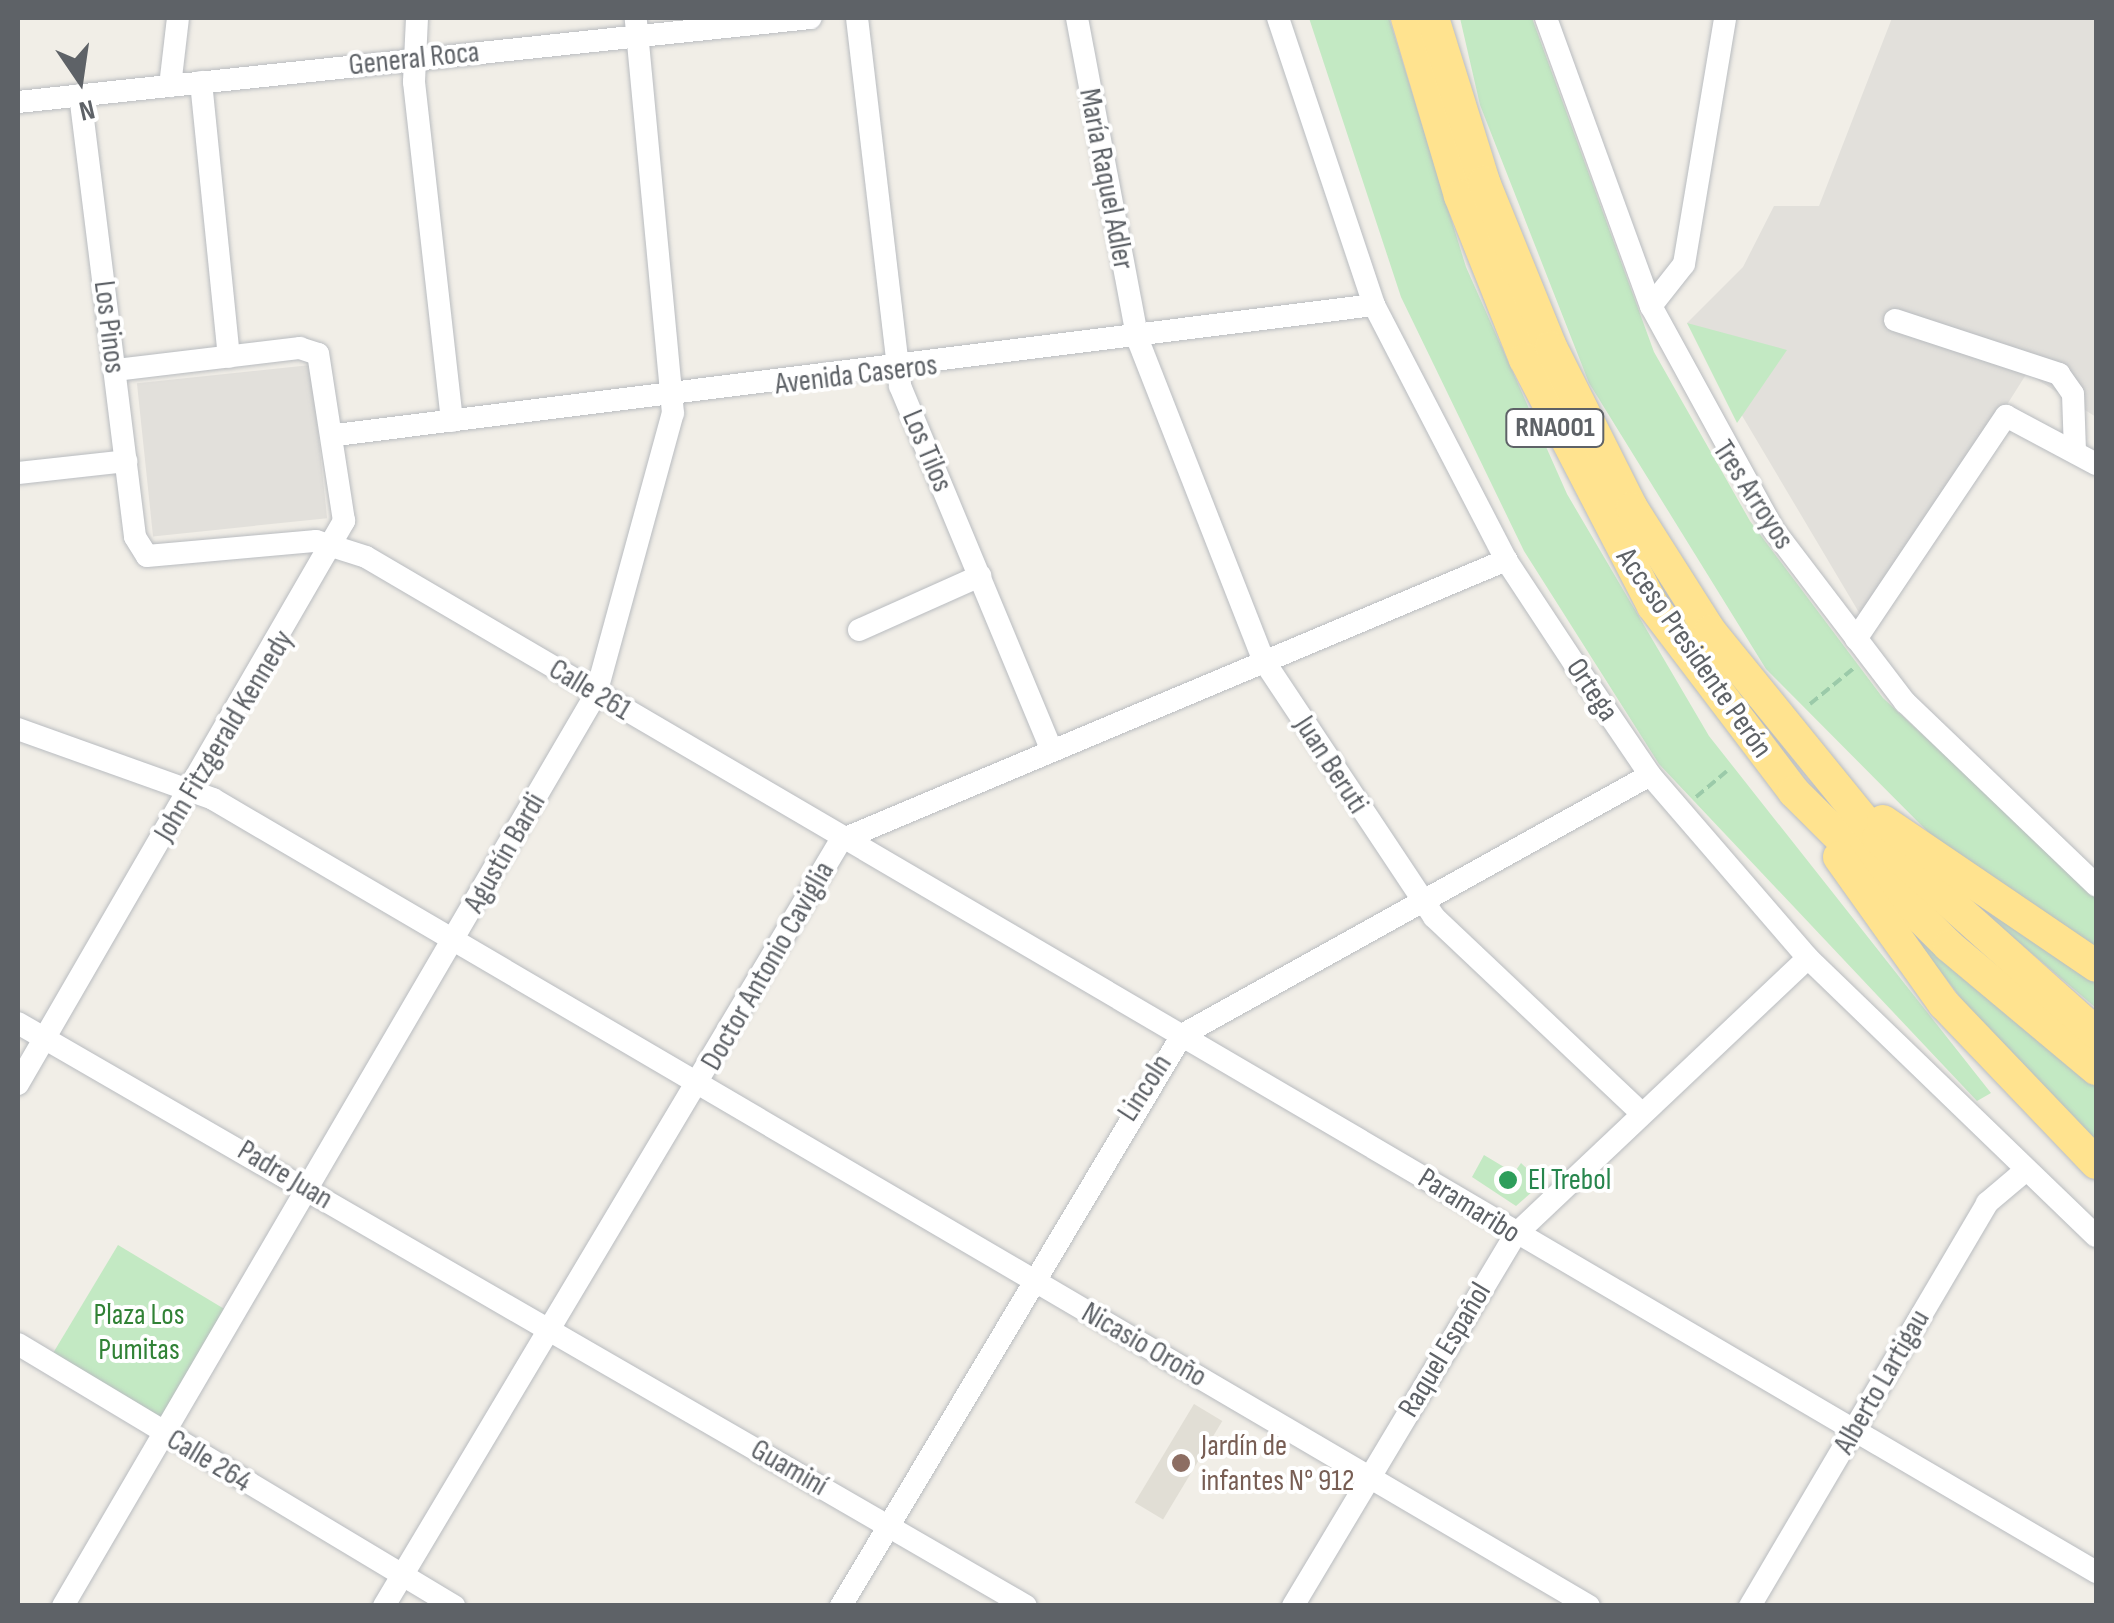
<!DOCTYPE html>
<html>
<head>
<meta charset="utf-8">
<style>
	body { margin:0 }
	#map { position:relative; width:2114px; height:1623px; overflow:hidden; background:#f1eee7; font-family:"Sofia Sans Condensed",sans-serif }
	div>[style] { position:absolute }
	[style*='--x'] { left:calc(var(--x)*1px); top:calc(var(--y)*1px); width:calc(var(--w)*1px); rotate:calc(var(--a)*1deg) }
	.industrial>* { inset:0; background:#e2e0db; transform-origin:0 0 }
	.education>* { inset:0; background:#e1ded5; transform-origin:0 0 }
	.green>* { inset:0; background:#c3e9c3; transform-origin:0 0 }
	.path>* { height:4px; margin-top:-2px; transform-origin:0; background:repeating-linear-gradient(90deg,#9bcaa9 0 10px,transparent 0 15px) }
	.roads { filter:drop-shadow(0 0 2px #b9bcc0) drop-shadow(0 0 2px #b9bcc0) }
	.minor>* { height:22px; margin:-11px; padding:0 11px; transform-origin:11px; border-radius:11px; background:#fff }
	.highway>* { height:32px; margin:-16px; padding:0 16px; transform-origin:16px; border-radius:16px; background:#ffe38f }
	.dots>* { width:28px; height:28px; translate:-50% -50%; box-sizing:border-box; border:5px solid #fff; border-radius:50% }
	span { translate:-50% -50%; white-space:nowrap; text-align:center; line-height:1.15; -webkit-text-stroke:8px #fff; paint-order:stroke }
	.shield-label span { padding:2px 8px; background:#fff; border:2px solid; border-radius:8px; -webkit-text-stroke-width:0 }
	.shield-label { font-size:28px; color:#5e6267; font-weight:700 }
	.street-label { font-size:30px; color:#5e6267 }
	.leisure-label { font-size:30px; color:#27864d }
	.left { translate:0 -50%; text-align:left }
	.park-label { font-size:30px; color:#318236 }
	.education-label { font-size:30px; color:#785e54 }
	.frame { position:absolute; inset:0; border:20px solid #5e6267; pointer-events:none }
	.north { position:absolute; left:30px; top:30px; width:100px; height:100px; -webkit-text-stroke:8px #fff; paint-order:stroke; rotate:167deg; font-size:28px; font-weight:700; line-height:40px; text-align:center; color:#5e6267 }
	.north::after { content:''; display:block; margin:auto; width:35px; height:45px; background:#5e6267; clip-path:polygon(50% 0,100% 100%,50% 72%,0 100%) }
</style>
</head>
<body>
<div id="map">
	<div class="industrial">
		<i style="clip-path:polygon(1892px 18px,2096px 18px,2096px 417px,2027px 373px,1867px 626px,1687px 323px,1743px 267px,1774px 206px,1819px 206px)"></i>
		<i style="left:311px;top:365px;width:154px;height:175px;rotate:84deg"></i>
	</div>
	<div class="education">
		<i style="left:1194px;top:1404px;width:33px;height:115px;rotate:31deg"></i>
	</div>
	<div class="green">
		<i style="clip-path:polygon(1309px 18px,1389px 18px,1466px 267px,1567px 494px,1709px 736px,1991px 1093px,1977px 1101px,1659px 764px,1524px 551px,1401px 297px)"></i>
		<i style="clip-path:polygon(1460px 18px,1532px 18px,1654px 352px,1750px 521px,1883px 698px,2096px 896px,2096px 953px,1937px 841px,1766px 669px,1589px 383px,1480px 105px)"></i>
		<i style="clip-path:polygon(1687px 323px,1787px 350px,1737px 423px)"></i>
		<i style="clip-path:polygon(1963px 895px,2096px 975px,2096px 1008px)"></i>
		<i style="clip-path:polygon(1910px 932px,2096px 1080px,2096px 1149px,2000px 1049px)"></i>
		<i style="clip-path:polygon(1484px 1155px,1514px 1173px,1521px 1163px,1542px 1183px,1516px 1206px,1472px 1177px)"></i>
		<i style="left:118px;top:1245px;width:126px;height:128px;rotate:31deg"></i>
	</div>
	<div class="path">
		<i style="--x:1810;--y:704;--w:57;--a:-39.3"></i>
		<i style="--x:1696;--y:797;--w:40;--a:-40"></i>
	</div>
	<div class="roads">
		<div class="minor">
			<i style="--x:417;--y:18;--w:64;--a:92.7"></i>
			<i style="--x:414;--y:82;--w:341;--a:83.6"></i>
			<i style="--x:857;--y:18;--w:371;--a:83.3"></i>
			<i style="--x:900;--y:386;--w:392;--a:67.4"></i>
			<i style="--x:1077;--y:18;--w:328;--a:79.3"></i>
			<i style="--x:1138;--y:340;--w:345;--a:68.6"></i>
			<i style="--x:1264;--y:661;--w:307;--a:56.4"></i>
			<i style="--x:1434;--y:917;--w:285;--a:43.4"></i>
			<i style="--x:1278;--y:18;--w:303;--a:71.5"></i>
			<i style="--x:1374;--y:305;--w:287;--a:62.6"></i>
			<i style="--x:1506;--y:560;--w:123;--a:56.6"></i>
			<i style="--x:1574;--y:663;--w:135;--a:55.8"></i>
			<i style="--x:1650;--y:775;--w:242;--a:49.2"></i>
			<i style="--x:1808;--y:958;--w:400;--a:44"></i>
			<i style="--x:1546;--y:18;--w:307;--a:70"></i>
			<i style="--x:1651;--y:306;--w:254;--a:61.3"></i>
			<i style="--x:1773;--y:529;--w:218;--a:52.7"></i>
			<i style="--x:1905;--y:702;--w:265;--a:43.8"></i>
			<i style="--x:201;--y:82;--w:276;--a:84.2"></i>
			<i style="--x:170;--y:86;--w:68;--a:-83.3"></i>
			<i style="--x:80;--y:95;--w:445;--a:82.9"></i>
			<i style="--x:135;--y:537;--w:22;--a:58"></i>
			<i style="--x:147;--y:556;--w:170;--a:-5.1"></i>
			<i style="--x:316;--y:541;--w:52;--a:17.7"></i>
			<i style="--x:366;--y:557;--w:2006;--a:30.4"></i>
			<i style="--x:18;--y:102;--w:797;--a:-6.05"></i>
			<i style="--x:1651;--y:306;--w:53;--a:-51.8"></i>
			<i style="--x:1684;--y:264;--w:249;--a:-80.5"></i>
			<i style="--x:1895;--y:320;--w:173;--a:18.2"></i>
			<i style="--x:2059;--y:374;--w:24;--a:55"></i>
			<i style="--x:2073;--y:394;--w:57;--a:88"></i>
			<i style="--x:336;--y:435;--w:1046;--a:-7.14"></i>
			<i style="--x:18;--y:473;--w:109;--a:-6.3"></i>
			<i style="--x:859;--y:630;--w:133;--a:-24.1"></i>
			<i style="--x:1856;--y:639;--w:269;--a:-56.1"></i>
			<i style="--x:2006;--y:416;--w:102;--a:28.1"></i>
			<i style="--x:18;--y:729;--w:207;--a:19.7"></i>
			<i style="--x:213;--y:799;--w:1595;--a:30.39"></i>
			<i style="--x:18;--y:1023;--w:1164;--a:30.04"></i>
			<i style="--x:18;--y:1084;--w:651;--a:-59.93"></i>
			<i style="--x:344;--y:521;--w:169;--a:-98.8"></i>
			<i style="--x:318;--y:354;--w:19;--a:-162"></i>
			<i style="--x:300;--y:348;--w:186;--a:173.2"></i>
			<i style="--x:18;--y:1344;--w:509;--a:31"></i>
			<i style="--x:63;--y:1606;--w:1056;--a:-59.7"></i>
			<i style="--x:596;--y:694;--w:291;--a:-74.7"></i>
			<i style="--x:673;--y:413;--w:397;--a:-95.4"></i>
			<i style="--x:384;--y:1606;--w:892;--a:-59.18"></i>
			<i style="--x:841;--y:840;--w:722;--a:-22.83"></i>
			<i style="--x:841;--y:1606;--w:665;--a:-59.15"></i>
			<i style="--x:1182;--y:1035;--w:535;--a:-29.05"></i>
			<i style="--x:1293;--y:1606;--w:432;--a:-59.1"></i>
			<i style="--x:1515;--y:1235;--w:403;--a:-43.4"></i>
			<i style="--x:1750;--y:1606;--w:468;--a:-59.5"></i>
			<i style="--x:1987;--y:1203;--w:51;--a:-40.2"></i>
		</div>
		<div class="highway">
			<i style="--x:1407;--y:18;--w:186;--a:73.4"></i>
			<i style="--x:1460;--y:196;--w:175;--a:68.3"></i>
			<i style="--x:1525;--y:359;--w:278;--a:62.6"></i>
			<i style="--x:1653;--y:606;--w:233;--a:52.8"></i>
			<i style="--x:1794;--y:792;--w:218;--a:44.8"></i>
			<i style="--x:1949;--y:946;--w:192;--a:39.9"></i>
			<i style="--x:1433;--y:18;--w:172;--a:72.7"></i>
			<i style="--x:1484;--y:182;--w:178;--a:67.9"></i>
			<i style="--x:1551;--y:347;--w:180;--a:63.3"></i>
			<i style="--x:1632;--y:508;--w:146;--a:57.6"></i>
			<i style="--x:1710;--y:631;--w:267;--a:50.9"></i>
			<i style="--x:1878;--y:838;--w:292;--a:41.8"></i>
			<i style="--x:1883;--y:821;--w:258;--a:34.2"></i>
			<i style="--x:1839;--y:857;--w:181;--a:54.5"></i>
			<i style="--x:1944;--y:1004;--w:220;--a:46.3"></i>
		</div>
	</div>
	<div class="dots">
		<i style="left:1508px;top:1180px;background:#2e9e5b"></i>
		<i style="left:1181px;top:1463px;background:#8d6e63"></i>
	</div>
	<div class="shield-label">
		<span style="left:1555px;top:428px">RNA001</span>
	</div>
	<div class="street-label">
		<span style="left:414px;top:59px;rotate:-6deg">General Roca</span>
		<span style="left:1106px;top:179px;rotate:79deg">María Raquel Adler</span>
		<span style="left:109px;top:327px;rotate:83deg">Los Pinos</span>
		<span style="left:856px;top:375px;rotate:-7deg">Avenida Caseros</span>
		<span style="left:927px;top:451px;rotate:67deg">Los Tilos</span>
		<span style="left:1753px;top:495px;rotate:57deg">Tres Arroyos</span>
		<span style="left:1694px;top:653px;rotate:55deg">Acceso Presidente Perón</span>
		<span style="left:590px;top:690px;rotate:31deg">Calle 261</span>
		<span style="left:1592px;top:690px;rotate:56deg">Ortega</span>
		<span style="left:224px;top:736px;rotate:-59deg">John Fitzgerald Kennedy</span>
		<span style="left:1331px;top:765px;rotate:57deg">Juan Beruti</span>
		<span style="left:505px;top:853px;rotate:-60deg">Agustín Bardi</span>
		<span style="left:768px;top:966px;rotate:-60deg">Doctor Antonio Caviglia</span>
		<span style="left:1145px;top:1088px;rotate:-57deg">Lincoln</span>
		<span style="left:285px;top:1175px;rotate:31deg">Padre Juan</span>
		<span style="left:1469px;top:1206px;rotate:32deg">Paramaribo</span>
		<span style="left:1144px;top:1345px;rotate:30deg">Nicasio Oroño</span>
		<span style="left:1445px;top:1350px;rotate:-59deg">Raquel Español</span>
		<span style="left:1882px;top:1382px;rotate:-60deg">Alberto Lartigau</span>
		<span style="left:209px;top:1461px;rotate:31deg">Calle 264</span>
		<span style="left:789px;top:1468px;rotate:30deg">Guaminí</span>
	</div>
	<div class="leisure-label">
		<span class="left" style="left:1528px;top:1180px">El Trebol</span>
	</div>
	<div class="park-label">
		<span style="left:139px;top:1332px">Plaza Los<br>Pumitas</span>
	</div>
	<div class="education-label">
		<span class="left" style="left:1201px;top:1463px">Jardín de<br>infantes N° 912</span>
	</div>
	<div class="frame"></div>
	<div class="north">N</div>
</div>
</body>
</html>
